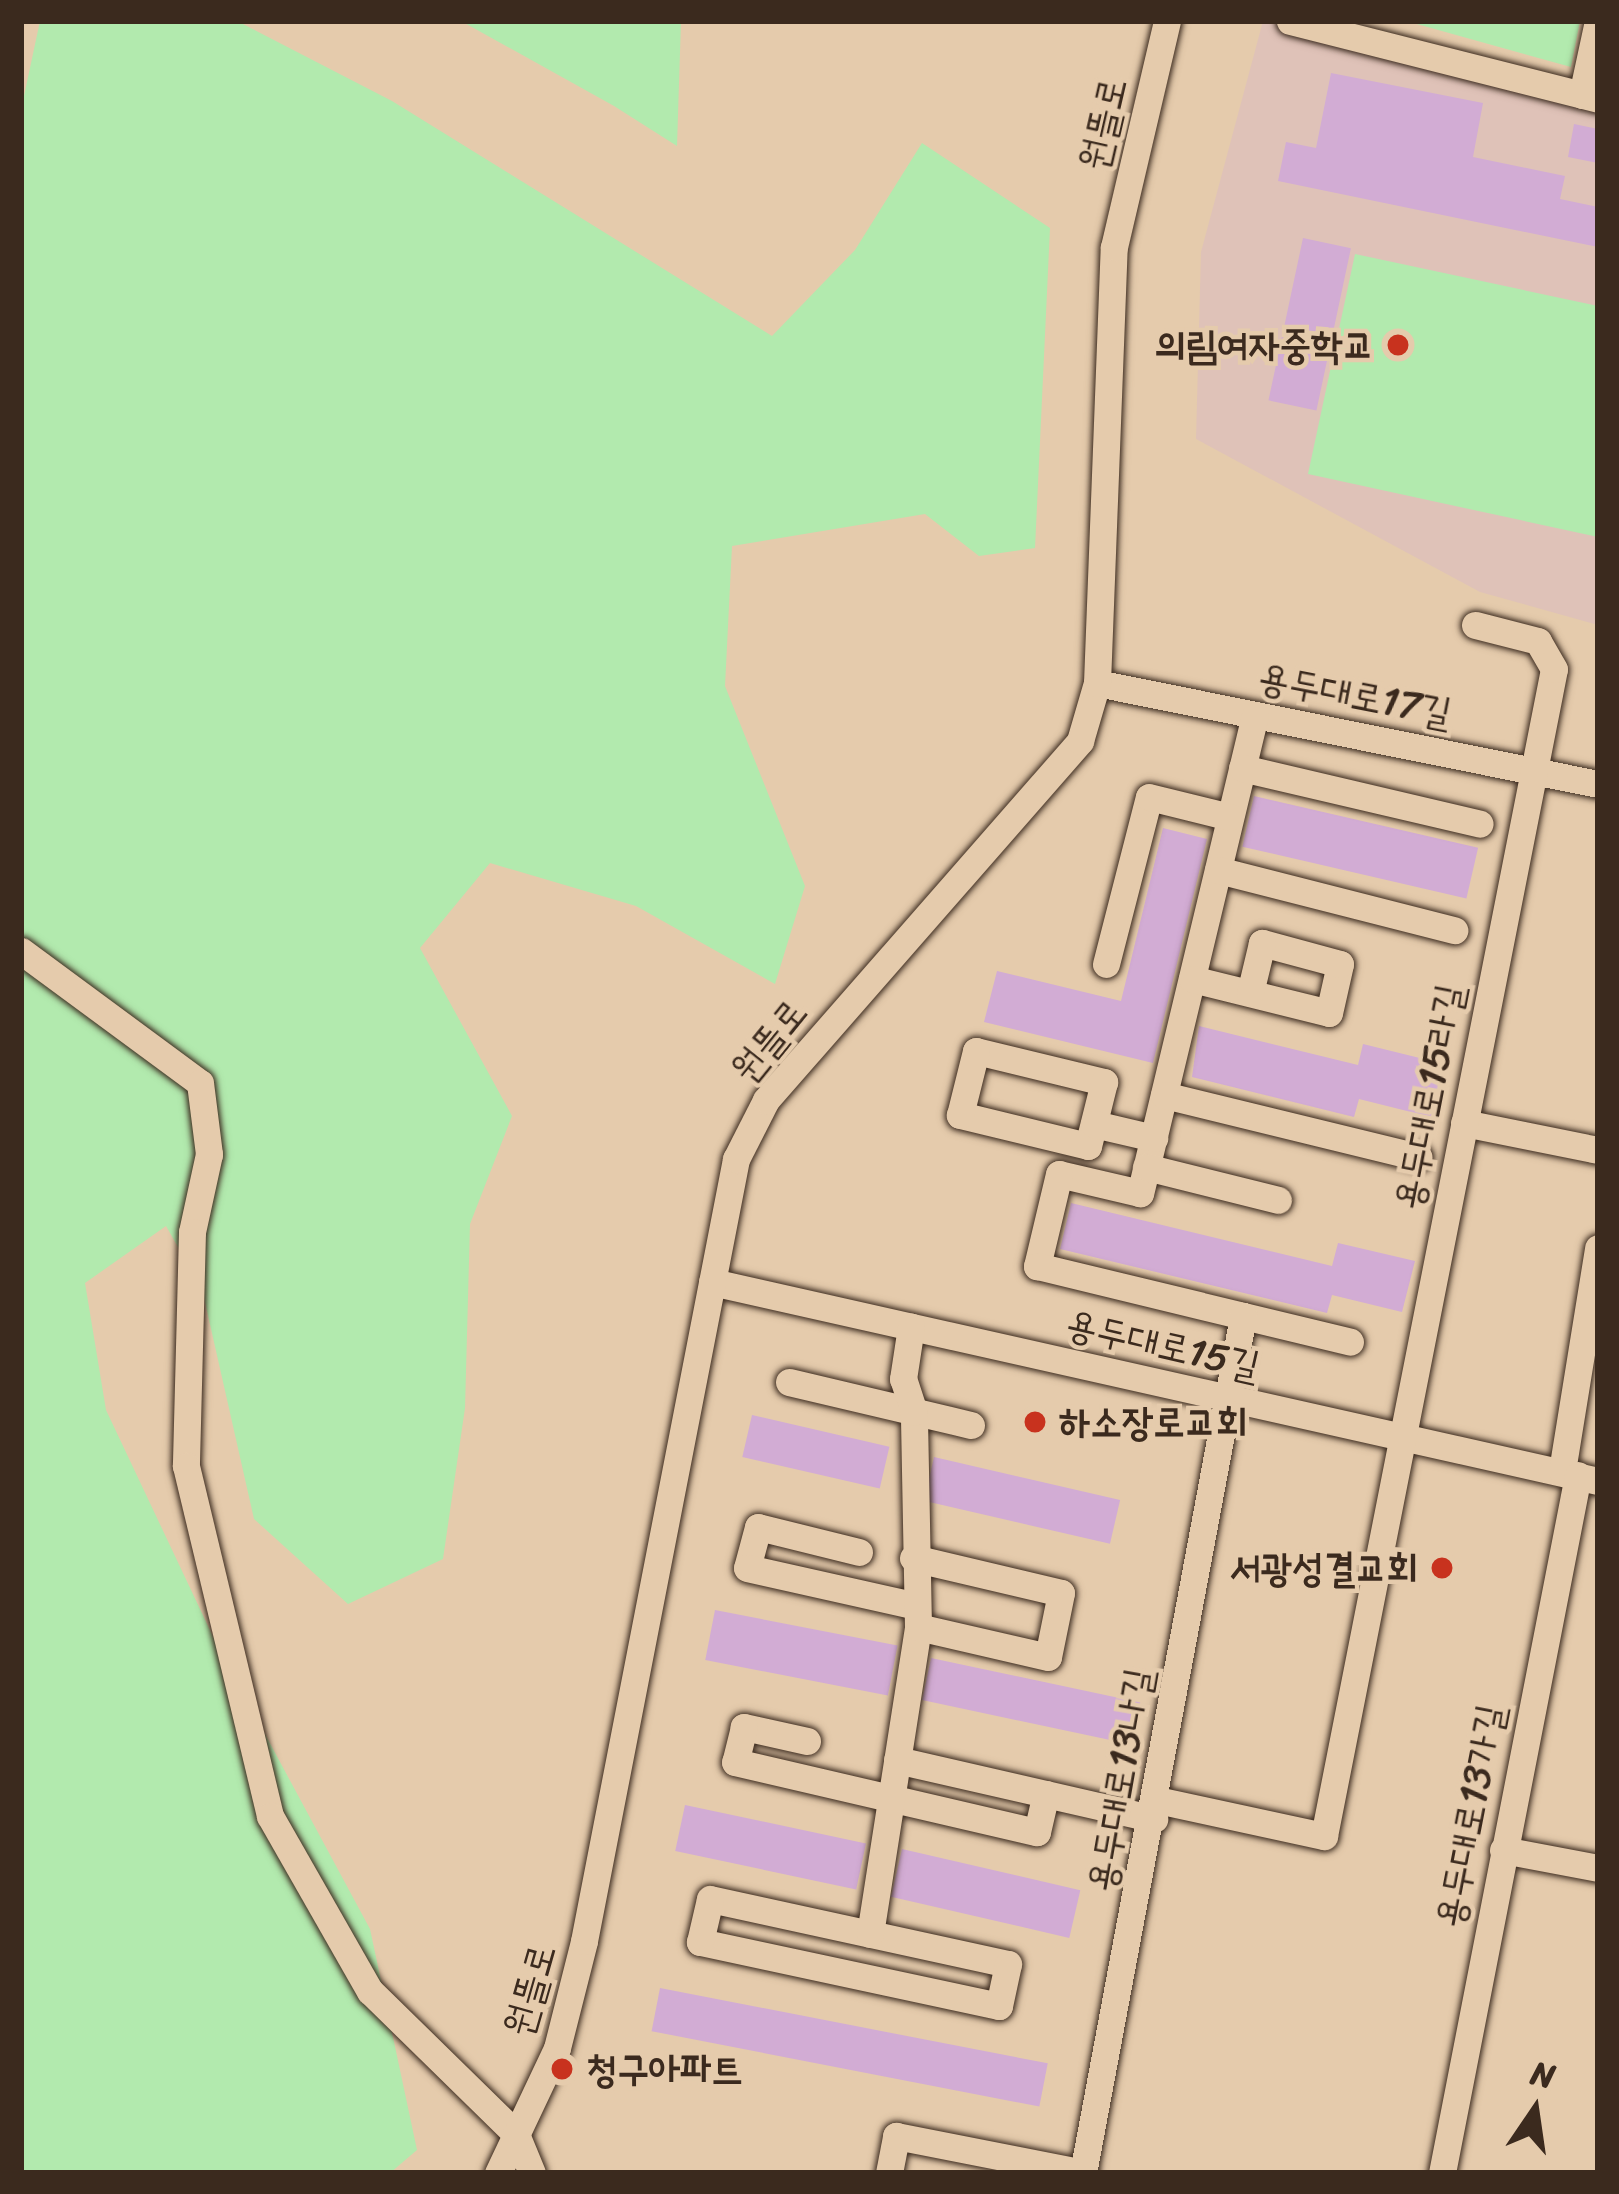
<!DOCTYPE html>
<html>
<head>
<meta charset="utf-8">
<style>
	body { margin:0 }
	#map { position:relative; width:1619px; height:2194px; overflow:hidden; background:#e5cbac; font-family:Sriracha,"Poor Story",sans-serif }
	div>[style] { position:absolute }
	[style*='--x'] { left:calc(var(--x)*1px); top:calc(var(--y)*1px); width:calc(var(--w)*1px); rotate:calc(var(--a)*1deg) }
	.built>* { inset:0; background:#dfc2b8 }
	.green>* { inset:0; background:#b2eaae }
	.building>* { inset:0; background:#d2acd4; transform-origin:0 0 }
	.roads { filter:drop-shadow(0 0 3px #3b2a1e) drop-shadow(0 0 3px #3b2a1e) }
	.minor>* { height:27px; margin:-13.5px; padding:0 13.5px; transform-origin:13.5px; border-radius:13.5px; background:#e5cbac }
	.dots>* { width:33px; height:33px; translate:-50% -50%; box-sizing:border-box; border:6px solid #e5cbac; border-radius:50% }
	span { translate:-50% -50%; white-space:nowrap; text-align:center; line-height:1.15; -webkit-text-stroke:9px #e5cbac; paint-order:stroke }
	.street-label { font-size:39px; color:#3b2a1e }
	.poi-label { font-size:39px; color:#3b2a1e; font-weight:700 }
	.right { translate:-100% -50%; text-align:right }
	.left { translate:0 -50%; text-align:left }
	.frame { position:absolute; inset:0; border:24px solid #3b2a1e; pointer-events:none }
	.north { position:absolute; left:1475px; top:2050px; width:120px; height:120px; -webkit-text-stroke:9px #e5cbac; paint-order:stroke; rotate:13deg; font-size:33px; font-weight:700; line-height:48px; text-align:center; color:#3b2a1e }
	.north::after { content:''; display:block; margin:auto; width:42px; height:54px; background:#3b2a1e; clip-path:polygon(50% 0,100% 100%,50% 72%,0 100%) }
</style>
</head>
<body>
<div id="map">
	<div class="built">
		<i style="clip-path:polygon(1263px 21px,1598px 103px,1598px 625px,1480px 592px,1196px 439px,1201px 252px)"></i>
	</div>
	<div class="green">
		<i style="clip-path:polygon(40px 21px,237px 21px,392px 101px,772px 336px,855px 250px,922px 143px,1050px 228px,1035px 548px,979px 556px,925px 514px,732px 546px,725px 686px,805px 886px,775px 984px,636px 906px,490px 863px,420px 948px,512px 1116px,470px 1224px,465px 1408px,443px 1559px,348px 1604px,254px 1519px,202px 1289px,166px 1226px,85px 1283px,106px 1410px,217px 1645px,370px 1929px,417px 2150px,390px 2173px,21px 2173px,21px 110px)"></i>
		<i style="clip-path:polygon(461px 21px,681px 21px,677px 146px,614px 106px)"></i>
		<i style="clip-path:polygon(1406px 21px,1580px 21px,1571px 67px)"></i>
		<i style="clip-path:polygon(1355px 254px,1598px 306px,1598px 537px,1308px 474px)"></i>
	</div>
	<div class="building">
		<i style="clip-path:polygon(1331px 73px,1483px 103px,1473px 157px,1565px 176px,1560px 199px,1598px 207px,1598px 247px,1278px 181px,1286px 142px,1316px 148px)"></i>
		<i style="clip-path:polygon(1574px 124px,1598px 129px,1598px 163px,1568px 157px)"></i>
		<i style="left:1303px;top:238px;width:49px;height:166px;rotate:12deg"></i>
		<i style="left:1254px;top:796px;width:230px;height:52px;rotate:13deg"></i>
		<i style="clip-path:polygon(1163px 828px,1207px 839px,1153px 1063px,984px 1022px,997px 971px,1121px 1001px)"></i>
		<i style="clip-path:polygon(1199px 1026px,1358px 1065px,1363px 1044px,1444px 1064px,1431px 1117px,1359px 1099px,1354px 1117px,1192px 1077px)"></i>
		<i style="clip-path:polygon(1071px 1203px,1332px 1266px,1338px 1243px,1415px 1261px,1402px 1312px,1332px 1295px,1327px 1313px,1060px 1249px)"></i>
		<i style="left:752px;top:1415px;width:141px;height:43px;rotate:13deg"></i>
		<i style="left:934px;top:1457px;width:191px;height:45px;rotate:13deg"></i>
		<i style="left:715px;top:1610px;width:186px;height:51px;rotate:11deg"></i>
		<i style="left:931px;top:1658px;width:214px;height:43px;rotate:12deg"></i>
		<i style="left:685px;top:1805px;width:185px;height:47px;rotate:12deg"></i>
		<i style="left:902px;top:1849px;width:183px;height:49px;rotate:13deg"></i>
		<i style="left:660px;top:1988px;width:395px;height:44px;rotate:11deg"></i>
	</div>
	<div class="roads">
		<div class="minor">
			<i style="--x:1290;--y:21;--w:318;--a:14.2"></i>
			<i style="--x:1582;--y:95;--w:76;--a:-77.8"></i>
			<i style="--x:1097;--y:683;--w:511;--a:11.4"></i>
			<i style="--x:1255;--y:715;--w:492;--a:103.5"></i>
			<i style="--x:1140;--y:1193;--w:83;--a:-166.8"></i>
			<i style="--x:1059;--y:1174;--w:95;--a:103.4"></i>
			<i style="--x:1037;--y:1266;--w:322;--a:13.6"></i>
			<i style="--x:1242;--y:768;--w:244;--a:13.2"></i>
			<i style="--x:1218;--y:870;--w:244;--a:14.3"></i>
			<i style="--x:21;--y:951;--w:222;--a:36.4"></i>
			<i style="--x:200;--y:1083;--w:72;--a:82.8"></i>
			<i style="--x:209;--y:1154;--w:80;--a:102.3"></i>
			<i style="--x:192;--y:1232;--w:234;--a:91.5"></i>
			<i style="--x:186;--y:1466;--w:360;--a:76.5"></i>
			<i style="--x:270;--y:1816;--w:202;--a:60.3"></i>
			<i style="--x:370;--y:1991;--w:204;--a:44.4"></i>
			<i style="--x:516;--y:2134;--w:42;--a:67.7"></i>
			<i style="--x:1106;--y:964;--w:172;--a:-75.6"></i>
			<i style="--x:1149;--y:797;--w:83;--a:13.9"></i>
			<i style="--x:1192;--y:979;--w:141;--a:13.9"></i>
			<i style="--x:1329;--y:1013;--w:50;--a:-77.3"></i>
			<i style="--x:1340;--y:964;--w:81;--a:-164.9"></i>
			<i style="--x:1262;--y:943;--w:51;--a:103.5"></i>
			<i style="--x:976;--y:1051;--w:132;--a:13.6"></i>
			<i style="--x:1104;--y:1082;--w:66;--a:104"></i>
			<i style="--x:1088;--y:1146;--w:132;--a:-166.4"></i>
			<i style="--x:960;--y:1115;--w:66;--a:-76"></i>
			<i style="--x:1164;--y:1095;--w:262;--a:13.7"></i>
			<i style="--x:1464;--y:1123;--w:137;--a:11.4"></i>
			<i style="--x:1094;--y:1124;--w:62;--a:13.1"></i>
			<i style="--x:1146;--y:1167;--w:136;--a:14"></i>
			<i style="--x:712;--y:1282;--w:908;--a:12.66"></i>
			<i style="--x:789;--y:1382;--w:187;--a:13.3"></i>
			<i style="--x:1562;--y:1471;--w:226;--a:-80.8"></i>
			<i style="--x:859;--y:1552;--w:104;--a:-166.1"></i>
			<i style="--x:758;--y:1527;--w:42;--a:105"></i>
			<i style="--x:747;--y:1568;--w:174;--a:12.6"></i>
			<i style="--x:913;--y:1558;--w:152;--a:13.3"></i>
			<i style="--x:1061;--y:1593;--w:65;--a:101.5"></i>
			<i style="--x:1048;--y:1657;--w:133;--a:-167"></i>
			<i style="--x:807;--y:1741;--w:65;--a:-167.5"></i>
			<i style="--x:744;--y:1727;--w:36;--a:104"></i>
			<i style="--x:735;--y:1762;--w:310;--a:13.1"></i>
			<i style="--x:1037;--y:1832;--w:39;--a:-77"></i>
			<i style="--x:897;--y:1760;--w:264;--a:12.9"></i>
			<i style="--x:1157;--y:1800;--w:171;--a:12.2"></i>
			<i style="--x:1324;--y:1836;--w:1189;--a:-78.85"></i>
			<i style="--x:1554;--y:669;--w:32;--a:-120"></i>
			<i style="--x:1538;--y:641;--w:65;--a:-165.7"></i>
			<i style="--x:1503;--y:1850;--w:97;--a:10.7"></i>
			<i style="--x:710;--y:1899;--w:305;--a:12.3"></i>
			<i style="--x:1008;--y:1964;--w:43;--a:102.1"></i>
			<i style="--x:999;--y:2006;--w:306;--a:-167.9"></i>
			<i style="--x:700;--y:1942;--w:44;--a:-76.9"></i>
			<i style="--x:870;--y:1934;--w:311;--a:-81.1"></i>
			<i style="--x:918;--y:1627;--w:215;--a:-91.1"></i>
			<i style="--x:914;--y:1412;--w:35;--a:-108"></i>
			<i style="--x:903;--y:1379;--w:53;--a:-81.3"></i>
			<i style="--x:498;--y:2173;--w:138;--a:-64.7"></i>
			<i style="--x:557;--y:2048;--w:110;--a:-75.8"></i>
			<i style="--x:584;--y:1941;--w:797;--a:-79"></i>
			<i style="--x:736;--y:1159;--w:66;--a:-63"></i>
			<i style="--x:766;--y:1100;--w:477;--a:-48.8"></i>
			<i style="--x:1080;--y:741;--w:60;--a:-73.7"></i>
			<i style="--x:1097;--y:683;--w:436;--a:-87.8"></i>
			<i style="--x:1114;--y:247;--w:232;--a:-76.8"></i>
			<i style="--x:889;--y:2173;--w:38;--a:-79"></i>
			<i style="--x:896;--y:2136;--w:192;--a:11.1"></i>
			<i style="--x:1083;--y:2173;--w:872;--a:-79.42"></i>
			<i style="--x:1442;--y:2173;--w:711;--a:-78.97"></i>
		</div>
	</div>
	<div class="dots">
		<i style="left:1398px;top:345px;background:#c8321e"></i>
		<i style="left:1035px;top:1422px;background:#c8321e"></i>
		<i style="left:1442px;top:1568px;background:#c8321e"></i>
		<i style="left:562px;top:2069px;background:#c8321e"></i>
	</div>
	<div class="street-label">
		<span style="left:1103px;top:124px;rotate:-77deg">원뜰로</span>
		<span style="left:1355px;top:695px;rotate:11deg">용두대로17길</span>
		<span style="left:769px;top:1041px;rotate:-51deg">원뜰로</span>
		<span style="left:1429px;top:1097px;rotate:-79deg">용두대로15라길</span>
		<span style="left:1163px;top:1345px;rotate:13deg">용두대로15길</span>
		<span style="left:1120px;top:1780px;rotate:-80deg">용두대로13나길</span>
		<span style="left:1470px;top:1816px;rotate:-79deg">용두대로13가길</span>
		<span style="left:530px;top:1990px;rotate:-74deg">원뜰로</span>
	</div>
	<div class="poi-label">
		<span class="right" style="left:1374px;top:345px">의림여자중학교</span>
		<span class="left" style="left:1059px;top:1422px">하소장로교회</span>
		<span class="right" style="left:1418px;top:1568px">서광성결교회</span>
		<span class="left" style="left:586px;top:2069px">청구아파트</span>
	</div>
	<div class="frame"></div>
	<div class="north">N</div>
</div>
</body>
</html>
